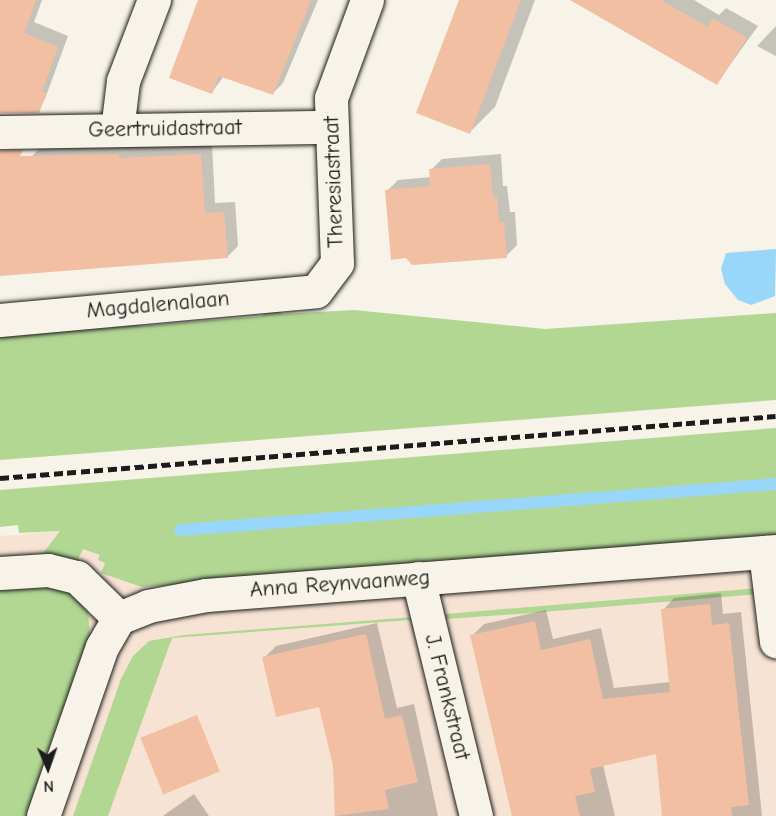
<!DOCTYPE html>
<html>
<head>
<meta charset="utf-8">
<style>
	body { margin:0 }
	#map { position:relative; width:776px; height:816px; overflow:hidden; background:#f7f3e8; font-family:"Comic Neue",sans-serif }
	div>[style] { position:absolute }
	[style*='--x'] { left:calc(var(--x)*1px); top:calc(var(--y)*1px); width:calc(var(--w)*1px); rotate:calc(var(--a)*1deg) }
	.built>* { inset:0; background:#f6e3d3 }
	.green>* { inset:0; background:#b2d793 }
	.water>* { inset:0; background:#98d7f9 }
	.shadow>* { inset:0; background:#0003 }
	.stream>* { height:12px; margin:-6px; padding:0 6px; transform-origin:6px; border-radius:6px; background:#98d7f9 }
	.building>* { inset:0; background:#f2bfa3; transform-origin:0 0 }
	.roads { filter:drop-shadow(0 0 2px #1c1c1c) drop-shadow(0 0 2px #1c1c1c) }
	.minor>* { height:33px; margin:-16.5px; padding:0 16.5px; transform-origin:16.5px; border-radius:16.5px; background:#f7f3e8 }
	.rail>* { height:4.5px; margin-top:-2.25px; transform-origin:0; background:repeating-linear-gradient(90deg,#1c1c1c 0 9px,transparent 0 13.5px) }
	span { translate:-50% -50%; white-space:nowrap; text-align:center; line-height:1.15; -webkit-text-stroke:4.5px #f7f3e8; paint-order:stroke }
	.street-label { font-size:22px; color:#1c1c1c }
	.north { position:absolute; left:18px; top:738px; width:60px; height:60px; -webkit-text-stroke:4px #f7f3e8; paint-order:stroke; rotate:178deg; font-size:16px; font-weight:700; line-height:24px; text-align:center; color:#1c1c1c }
	.north::after { content:''; display:block; margin:auto; width:21px; height:27px; background:#1c1c1c; clip-path:polygon(50% 0,100% 100%,50% 72%,0 100%) }
</style>
</head>
<body>
<div id="map">
	<div class="built">
		<i style="clip-path:polygon(124px 526px,776px 526px,776px 816px,0 816px,0 536px)"></i>
	</div>
	<div class="green">
		<i style="clip-path:polygon(271px 306px,282px 314px,354px 310px,545px 329px,776px 313px,776px 400px,0 460px,0 336px,113px 327px,124px 317px,140px 326px,262px 316px)"></i>
		<i style="clip-path:polygon(776px 428px,776px 536px,142px 587px,101px 573px,105px 563px,98px 560px,100px 555px,83px 549px,76px 564px,37px 561px,60px 531px,19px 533px,18px 525px,0 527px,0 490px)"></i>
		<i style="clip-path:polygon(63px 584px,88px 609px,90px 637px,28px 816px,0 816px,0 585px)"></i>
		<i style="clip-path:polygon(759px 588px,759px 594px,519px 614px,446px 619px,445px 614px)"></i>
		<i style="clip-path:polygon(413px 617px,417px 633px,414px 634px,410px 620px,172px 638px,108px 816px,73px 816px,121px 679px,133px 656px,149px 641px,184px 635px)"></i>
	</div>
	<div class="water">
		<i style="clip-path:polygon(776px 249px,775px 296px,751px 305px,738px 300px,725px 284px,721px 269px,726px 253px)"></i>
	</div>
	<div class="shadow">
		<i style="clip-path:polygon(0 0,42px 0,34px 22px,68px 36px,45px 99px,34px 110px,0 97px)"></i>
		<i style="clip-path:polygon(200px 0,318px 0,283px 83px,273px 93px,224px 76px,212px 92px)"></i>
		<i style="clip-path:polygon(460px 0,535px 0,495px 107px,470px 132px)"></i>
		<i style="clip-path:polygon(598px 0,694px 0,719px 15px,726px 8px,758px 26px,717px 83px)"></i>
		<i style="clip-path:polygon(776px 26px,776px 56px,757px 46px)"></i>
		<i style="clip-path:polygon(212px 144px,215px 203px,235px 202px,238px 246px,227px 257px,0 274px,0 220px,30px 158px,41px 147px)"></i>
		<i style="clip-path:polygon(501px 154px,503px 186px,507px 186px,510px 212px,515px 212px,517px 245px,506px 256px,387px 191px,398px 180px,431px 177px,431px 170px,442px 159px)"></i>
		<i style="clip-path:polygon(721px 593px,723px 614px,741px 612px,762px 816px,664px 816px,657px 753px,603px 765px,615px 816px,514px 816px,472px 636px,484px 624px,546px 610px,553px 639px,601px 628px,614px 688px,670px 682px,663px 610px,674px 598px)"></i>
		<i style="clip-path:polygon(377px 623px,397px 708px,414px 704px,438px 816px,335px 816px,334px 766px,320px 705px,264px 658px,276px 646px)"></i>
		<i style="clip-path:polygon(194px 794px,209px 816px,163px 816px,164px 815px)"></i>
	</div>
	<div class="stream">
		<i style="--x:180;--y:530;--w:598;--a:-4.41"></i>
	</div>
	<div class="building">
		<i style="clip-path:polygon(0 0,36px 0,24px 33px,58px 47px,42px 91px,47px 93px,39px 113px,0 113px)"></i>
		<i style="clip-path:polygon(198px 0,311px 0,273px 95px,219px 76px,212px 94px,169px 78px)"></i>
		<i style="clip-path:polygon(459px 0,521px 0,470px 134px,416px 113px)"></i>
		<i style="clip-path:polygon(570px 0,661px 0,708px 27px,713px 18px,747px 38px,717px 85px)"></i>
		<i style="clip-path:polygon(23px 150px,20px 156px,119px 154px,119px 158px,201px 154px,205px 213px,224px 212px,228px 258px,0 276px,0 151px)"></i>
		<i style="clip-path:polygon(490px 164px,493px 197px,497px 197px,499px 222px,504px 222px,507px 258px,412px 265px,406px 258px,391px 260px,385px 190px,430px 186px,429px 169px)"></i>
		<i style="clip-path:polygon(710px 604px,712px 625px,729px 623px,749px 805px,731px 807px,732px 816px,662px 816px,656px 754px,590px 769px,595px 792px,575px 796px,580px 816px,512px 816px,470px 635px,535px 621px,541px 650px,590px 639px,603px 699px,670px 692px,661px 609px)"></i>
		<i style="clip-path:polygon(366px 634px,385px 719px,402px 715px,418px 782px,385px 790px,389px 809px,335px 816px,333px 766px,319px 707px,276px 717px,262px 657px)"></i>
		<i style="left:197px;top:715px;width:61px;height:61px;rotate:68deg"></i>
	</div>
	<div class="roads">
		<div class="minor">
			<i style="--x:117;--y:130;--w:49;--a:-83"></i>
			<i style="--x:123;--y:81;--w:87;--a:-69.1"></i>
			<i style="--x:0;--y:132;--w:330;--a:-0.9"></i>
			<i style="--x:0;--y:320;--w:317;--a:-5.2"></i>
			<i style="--x:316;--y:291;--w:35;--a:-53"></i>
			<i style="--x:337;--y:263;--w:165;--a:-92.1"></i>
			<i style="--x:331;--y:98;--w:104;--a:-69.8"></i>
			<i style="--x:765;--y:552;--w:90;--a:83"></i>
			<i style="--x:0;--y:573;--w:48;--a:-3.6"></i>
			<i style="--x:48;--y:570;--w:30;--a:14"></i>
			<i style="--x:77;--y:577;--w:59;--a:44.3"></i>
			<i style="--x:418;--y:578;--w:245;--a:76.3"></i>
			<i style="--x:43;--y:816;--w:179;--a:-70.8"></i>
			<i style="--x:102;--y:647;--w:34;--a:-60"></i>
			<i style="--x:119;--y:618;--w:31;--a:-22"></i>
			<i style="--x:148;--y:606;--w:59;--a:-10.7"></i>
			<i style="--x:206;--y:595;--w:572;--a:-4.41"></i>
		</div>
	</div>
	<div class="rail">
		<i style="--x:0;--y:478;--w:778;--a:-4.57"></i>
	</div>
	<div class="street-label">
		<span style="left:165px;top:129px;rotate:-1deg">Geertruidastraat</span>
		<span style="left:334px;top:182px;rotate:-92deg">Theresiastraat</span>
		<span style="left:158px;top:305px;rotate:-5deg">Magdalenalaan</span>
		<span style="left:340px;top:584px;rotate:-4deg">Anna Reynvaanweg</span>
		<span style="left:447px;top:697px;rotate:76deg">J. Frankstraat</span>
	</div>
	<div class="north">N</div>
</div>
</body>
</html>
